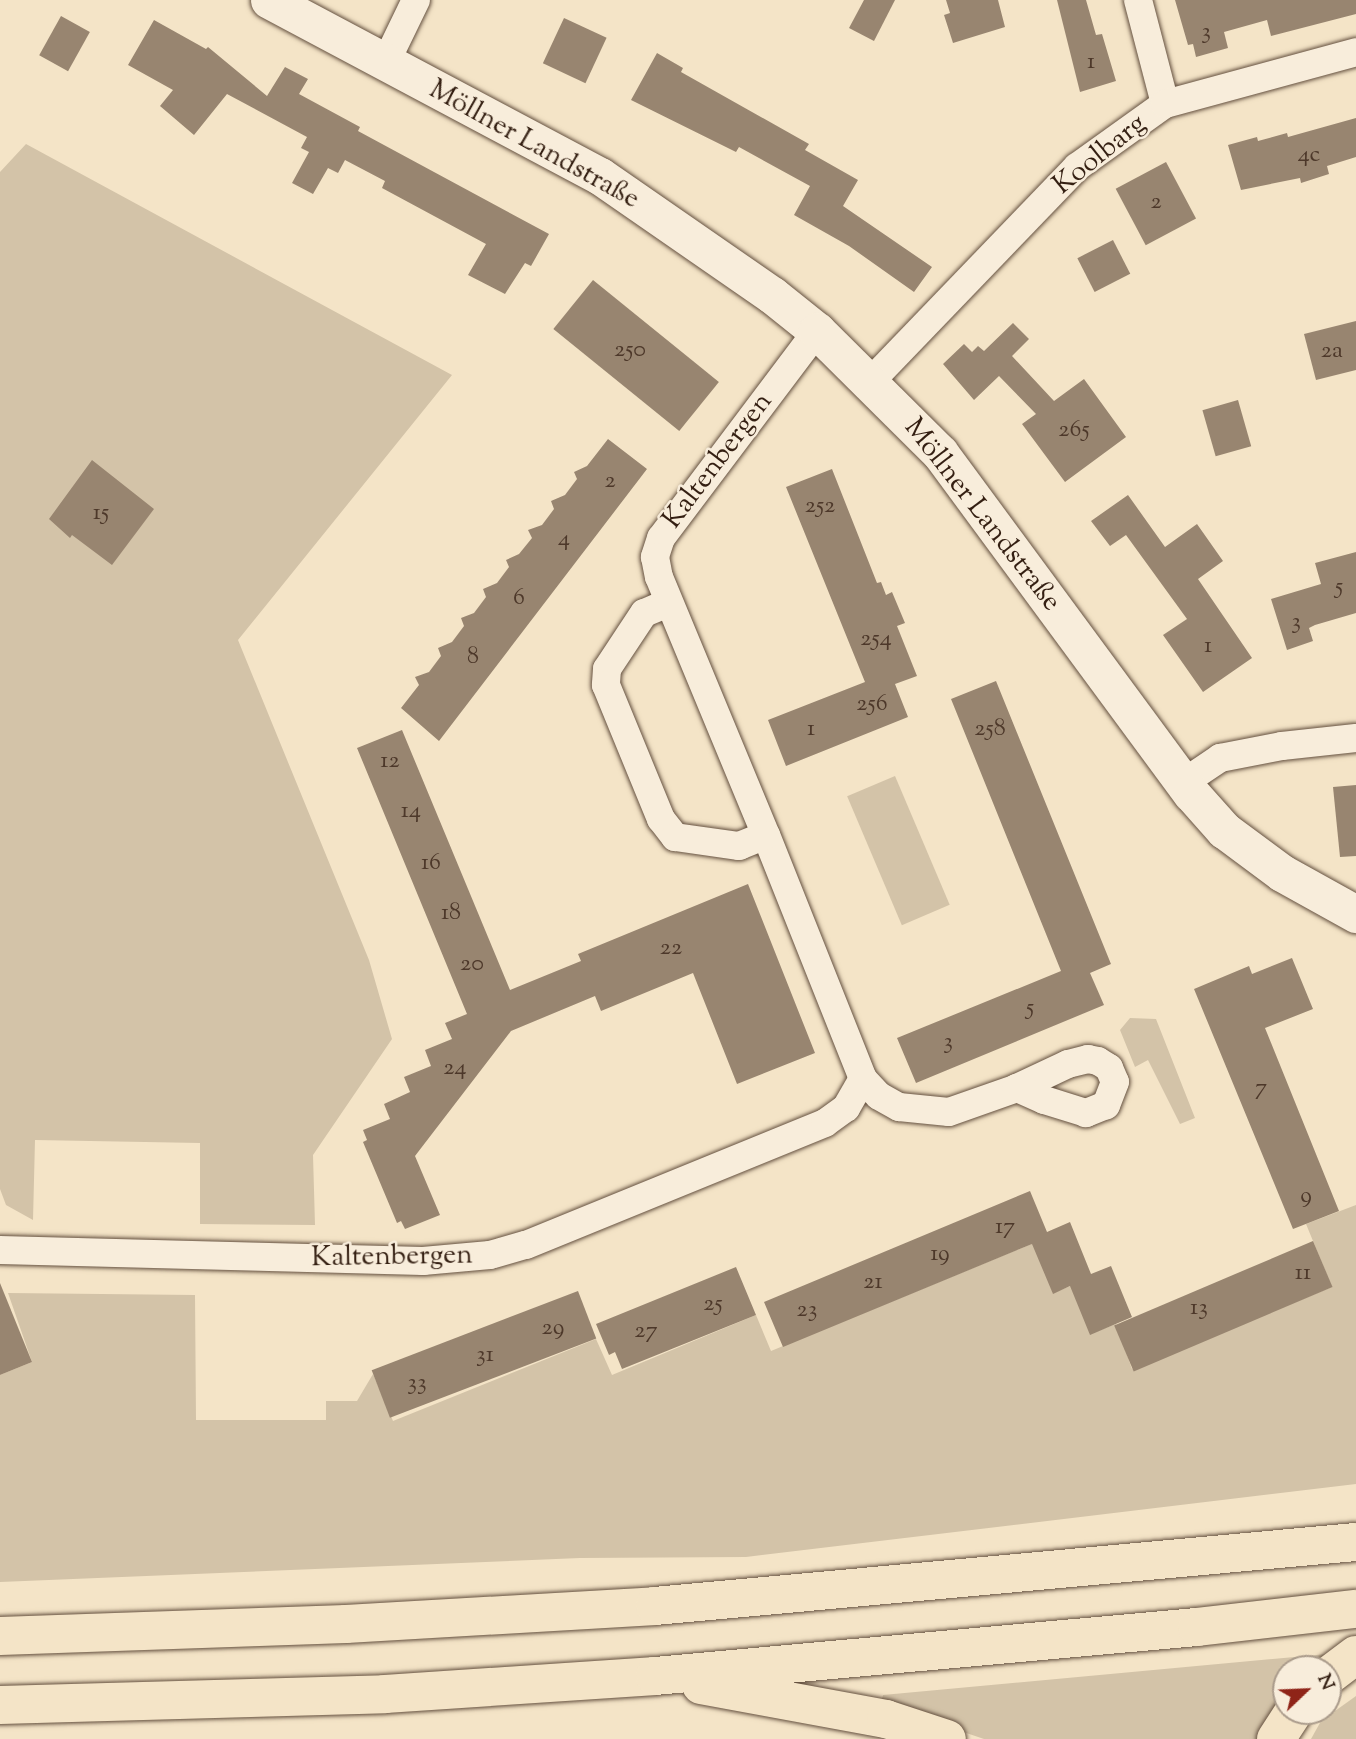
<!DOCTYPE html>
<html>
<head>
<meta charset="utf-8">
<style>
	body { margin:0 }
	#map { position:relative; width:1356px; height:1739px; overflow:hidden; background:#f4e4c7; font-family:"Sorts Mill Goudy",serif }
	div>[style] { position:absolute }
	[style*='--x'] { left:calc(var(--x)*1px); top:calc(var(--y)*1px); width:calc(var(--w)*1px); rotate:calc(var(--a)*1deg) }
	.green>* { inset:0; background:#d3c3a8; transform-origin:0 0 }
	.building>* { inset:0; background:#988570; transform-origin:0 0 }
	.roads { filter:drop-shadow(0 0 2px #64503f) drop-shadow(0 0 2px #64503f) }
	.minor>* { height:28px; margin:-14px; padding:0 14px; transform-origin:14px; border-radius:14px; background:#f8eddb }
	.tertiary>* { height:37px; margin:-18.5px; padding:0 18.5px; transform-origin:18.5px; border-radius:18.5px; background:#f8eddb }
	.motorway>* { height:38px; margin:-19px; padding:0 19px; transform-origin:19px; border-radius:19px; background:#f4e4c7 }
	span { translate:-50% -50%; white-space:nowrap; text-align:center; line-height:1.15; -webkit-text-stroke:5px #f8eddb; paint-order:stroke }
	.number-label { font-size:24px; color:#4d382a }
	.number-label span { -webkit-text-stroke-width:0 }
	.street-label { font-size:28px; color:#341f12 }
	.north { position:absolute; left:1272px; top:1655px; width:70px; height:70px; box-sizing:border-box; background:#f8eddb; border:2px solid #aa9b8b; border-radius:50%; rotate:67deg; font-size:19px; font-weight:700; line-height:28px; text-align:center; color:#341f12 }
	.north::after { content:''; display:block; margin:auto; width:24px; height:32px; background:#8f2418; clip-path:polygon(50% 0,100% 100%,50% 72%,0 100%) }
</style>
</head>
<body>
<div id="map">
	<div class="green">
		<i style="clip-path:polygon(26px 144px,452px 375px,238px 640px,369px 960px,392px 1039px,313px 1155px,315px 1225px,200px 1224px,200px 1143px,35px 1140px,33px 1220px,6px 1205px,0 1189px,0 172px)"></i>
		<i style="left:895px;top:776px;width:140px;height:52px;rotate:67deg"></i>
		<i style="clip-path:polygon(1130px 1018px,1156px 1019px,1195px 1118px,1180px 1124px,1148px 1060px,1135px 1067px,1120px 1030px)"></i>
		<i style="clip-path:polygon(1356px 1205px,1356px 1484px,746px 1557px,580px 1558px,0 1582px,0 1375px,32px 1362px,8px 1293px,195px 1295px,196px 1420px,326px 1420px,326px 1401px,357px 1401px,373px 1374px,393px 1421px,596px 1339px,612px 1375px,756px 1315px,771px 1351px,1034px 1243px,1053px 1293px,1073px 1285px,1090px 1334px,1116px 1324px,1132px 1369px,1332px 1287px,1306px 1224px)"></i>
		<i style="clip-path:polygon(1327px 1654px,1312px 1669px,1286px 1669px,1286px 1695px,1261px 1739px,984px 1739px,881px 1704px,883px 1695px)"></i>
		<i style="clip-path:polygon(1356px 1696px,1356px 1739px,1311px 1739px,1321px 1721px)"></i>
	</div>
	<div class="building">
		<i style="clip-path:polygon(864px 0,895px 0,874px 41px,849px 28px)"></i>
		<i style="clip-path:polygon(946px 0,998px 0,1005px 27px,953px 43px,944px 15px,950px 13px)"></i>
		<i style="clip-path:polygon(1057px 0,1086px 0,1096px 35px,1102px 34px,1116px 81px,1080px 92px)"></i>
		<i style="clip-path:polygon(1175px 0,1356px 0,1356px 14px,1271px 36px,1267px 20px,1224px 32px,1228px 48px,1196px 57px,1193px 44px,1188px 45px)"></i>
		<i style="left:61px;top:16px;width:33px;height:45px;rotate:29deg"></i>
		<i style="left:564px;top:18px;width:47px;height:50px;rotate:25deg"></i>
		<i style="clip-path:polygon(154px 20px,206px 49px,208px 47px,267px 96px,285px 67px,308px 79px,299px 94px,360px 127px,358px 131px,549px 234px,531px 266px,525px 263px,505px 294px,468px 275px,486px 244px,382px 188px,385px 181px,345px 160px,338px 173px,328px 168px,313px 194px,292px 183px,309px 152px,301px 148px,307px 137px,227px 94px,194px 135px,160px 106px,173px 90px,128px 65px)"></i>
		<i style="clip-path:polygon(657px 53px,683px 68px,681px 72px,809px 144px,805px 150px,858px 180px,843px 206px,932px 267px,914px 292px,849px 246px,794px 215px,810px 186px,739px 147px,736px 152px,631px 100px)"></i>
		<i style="clip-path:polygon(1356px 118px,1356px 157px,1327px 166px,1329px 174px,1301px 183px,1300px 178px,1241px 190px,1228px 145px,1257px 137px,1258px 141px,1287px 133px,1288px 137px)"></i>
		<i style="left:1166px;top:162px;width:64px;height:57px;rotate:62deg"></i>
		<i style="left:1113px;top:240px;width:38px;height:40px;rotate:63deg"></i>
		<i style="left:593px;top:280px;width:162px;height:63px;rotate:39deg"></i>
		<i style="clip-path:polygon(1356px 321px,1356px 370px,1316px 380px,1304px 334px)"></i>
		<i style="clip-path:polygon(1013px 323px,1029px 339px,1012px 356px,1054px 401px,1084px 379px,1126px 437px,1065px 482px,1022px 424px,1036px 414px,999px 376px,974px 400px,943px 364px,964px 344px,972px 352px,978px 346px,984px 351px)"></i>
		<i style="left:1238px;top:400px;width:48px;height:37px;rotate:74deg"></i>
		<i style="clip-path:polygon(608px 439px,647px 469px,439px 741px,401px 708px,419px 685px,415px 677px,429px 672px,441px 656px,438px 648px,452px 642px,464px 626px,461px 618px,474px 613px,486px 597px,483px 589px,497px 583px,509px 567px,506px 560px,519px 554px,532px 538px,528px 530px,542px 525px,554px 509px,551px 501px,565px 495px,577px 479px,574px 472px,587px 466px)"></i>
		<i style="clip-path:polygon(92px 460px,154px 509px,112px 565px,72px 535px,70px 538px,49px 519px)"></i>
		<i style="clip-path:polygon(832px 469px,877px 583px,881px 582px,886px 595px,892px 592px,905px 623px,897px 626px,917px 676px,895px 684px,908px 717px,786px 766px,768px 720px,865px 682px,786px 487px)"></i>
		<i style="clip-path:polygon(1128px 495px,1165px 547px,1197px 524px,1223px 561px,1198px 579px,1252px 658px,1203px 692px,1163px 635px,1187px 619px,1126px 535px,1110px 546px,1091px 521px)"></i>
		<i style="clip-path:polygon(1356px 552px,1356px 613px,1315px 625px,1309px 628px,1313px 641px,1287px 650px,1271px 599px,1321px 584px,1315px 563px)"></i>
		<i style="clip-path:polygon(996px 681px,1111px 964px,1090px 973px,1104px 1005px,916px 1083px,897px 1038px,1061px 971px,951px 699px)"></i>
		<i style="clip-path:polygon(402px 730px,510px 990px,581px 961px,578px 954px,748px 884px,815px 1053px,737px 1084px,693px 973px,601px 1011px,595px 996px,511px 1031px,415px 1156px,440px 1215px,405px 1229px,401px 1221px,397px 1223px,363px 1142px,367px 1140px,363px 1130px,390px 1119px,384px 1104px,410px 1092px,404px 1077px,431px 1066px,425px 1050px,452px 1039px,445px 1023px,467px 1014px,357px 748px)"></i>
		<i style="clip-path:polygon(1356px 785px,1356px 856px,1340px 857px,1333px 787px)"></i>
		<i style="clip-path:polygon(1292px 958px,1313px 1009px,1265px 1028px,1339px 1211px,1293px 1229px,1194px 989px,1249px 966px,1252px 974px)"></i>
		<i style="clip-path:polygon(1030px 1191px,1047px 1232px,1070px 1222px,1091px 1274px,1111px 1266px,1132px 1317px,1090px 1335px,1070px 1286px,1053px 1294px,1032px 1244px,783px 1347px,764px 1302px)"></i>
		<i style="left:1313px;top:1241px;width:50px;height:216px;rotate:67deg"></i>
		<i style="clip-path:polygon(736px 1267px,756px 1315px,622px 1369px,615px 1352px,609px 1355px,596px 1324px)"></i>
		<i style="clip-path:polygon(0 1283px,32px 1362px,0 1375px)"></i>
		<i style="left:578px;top:1291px;width:51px;height:221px;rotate:69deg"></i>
	</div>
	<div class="roads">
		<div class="minor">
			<i style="--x:1138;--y:0;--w:107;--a:75.4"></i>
			<i style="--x:385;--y:64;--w:71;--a:-64.2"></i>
			<i style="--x:817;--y:331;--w:259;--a:127"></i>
			<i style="--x:661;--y:538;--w:20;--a:108"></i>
			<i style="--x:655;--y:557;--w:20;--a:79"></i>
			<i style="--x:659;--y:577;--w:279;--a:67.5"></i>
			<i style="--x:766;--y:835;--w:263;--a:68.3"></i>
			<i style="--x:863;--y:1079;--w:23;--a:47"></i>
			<i style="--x:879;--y:1096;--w:23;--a:29"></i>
			<i style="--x:899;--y:1107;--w:50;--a:5.7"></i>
			<i style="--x:949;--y:1112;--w:72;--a:-19.4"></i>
			<i style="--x:1017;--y:1088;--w:56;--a:-25.2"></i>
			<i style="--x:1068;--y:1064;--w:21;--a:-14"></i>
			<i style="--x:1088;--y:1059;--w:10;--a:11"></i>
			<i style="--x:1098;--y:1061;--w:13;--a:32"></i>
			<i style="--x:1109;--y:1068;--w:15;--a:67"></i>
			<i style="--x:1115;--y:1082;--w:25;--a:111"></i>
			<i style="--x:1106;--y:1105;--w:22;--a:158"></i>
			<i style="--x:1086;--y:1113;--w:44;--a:-162.8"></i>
			<i style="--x:1044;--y:1100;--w:30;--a:-156"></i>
			<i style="--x:871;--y:381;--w:297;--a:-46.1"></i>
			<i style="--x:1077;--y:167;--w:108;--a:-35.6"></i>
			<i style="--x:1165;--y:104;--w:198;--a:-15.2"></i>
			<i style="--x:668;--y:603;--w:26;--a:157"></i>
			<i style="--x:644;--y:613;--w:67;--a:123.5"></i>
			<i style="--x:607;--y:669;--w:16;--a:94"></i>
			<i style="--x:606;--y:685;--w:145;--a:67.7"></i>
			<i style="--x:661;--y:819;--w:23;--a:52"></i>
			<i style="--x:675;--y:837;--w:65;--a:8"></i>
			<i style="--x:739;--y:846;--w:29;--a:-22"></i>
			<i style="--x:1183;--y:783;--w:45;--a:-34"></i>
			<i style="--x:1220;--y:758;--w:63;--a:-11"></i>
			<i style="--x:1282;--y:746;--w:74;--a:-6.2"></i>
			<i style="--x:0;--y:1250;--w:423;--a:1.5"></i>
			<i style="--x:423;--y:1261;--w:67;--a:-5.1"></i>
			<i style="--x:490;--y:1255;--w:37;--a:-16"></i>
			<i style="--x:526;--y:1245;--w:323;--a:-22.2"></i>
			<i style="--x:825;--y:1123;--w:26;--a:-36"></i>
			<i style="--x:846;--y:1108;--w:34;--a:-60"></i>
		</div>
		<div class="tertiary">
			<i style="--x:269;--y:0;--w:375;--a:28"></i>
			<i style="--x:600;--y:176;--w:209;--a:34.7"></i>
			<i style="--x:772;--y:295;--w:58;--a:38.7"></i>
			<i style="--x:817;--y:331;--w:173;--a:44.8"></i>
			<i style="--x:940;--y:453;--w:423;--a:53.6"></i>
			<i style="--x:1191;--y:793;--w:50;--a:48.3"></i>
			<i style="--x:1224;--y:830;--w:72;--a:36.6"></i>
			<i style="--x:1282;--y:873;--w:85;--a:29"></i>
		</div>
		<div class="motorway">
			<i style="--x:0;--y:1636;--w:346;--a:-2"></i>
			<i style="--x:346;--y:1624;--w:310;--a:-3.3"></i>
			<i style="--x:655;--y:1606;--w:704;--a:-5.22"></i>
			<i style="--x:1328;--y:1676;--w:35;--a:-37"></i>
			<i style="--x:701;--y:1685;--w:188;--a:10.4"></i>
			<i style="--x:886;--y:1719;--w:64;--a:18.2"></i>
			<i style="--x:0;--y:1705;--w:385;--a:-1.6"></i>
			<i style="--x:385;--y:1694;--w:271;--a:-3.8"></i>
			<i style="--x:655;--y:1676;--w:544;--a:-5.17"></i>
			<i style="--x:1197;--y:1627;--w:160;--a:-6.5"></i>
			<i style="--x:1276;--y:1739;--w:33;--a:-57"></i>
		</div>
	</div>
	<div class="number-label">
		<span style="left:1206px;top:33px">3</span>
		<span style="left:1091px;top:63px">1</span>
		<span style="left:1309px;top:156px">4c</span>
		<span style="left:1156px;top:203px">2</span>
		<span style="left:630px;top:351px">250</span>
		<span style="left:1332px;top:352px">2a</span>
		<span style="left:1074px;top:431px">265</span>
		<span style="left:610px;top:482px">2</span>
		<span style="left:820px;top:507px">252</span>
		<span style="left:101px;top:514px">15</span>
		<span style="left:564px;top:540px">4</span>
		<span style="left:1339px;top:588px">5</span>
		<span style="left:519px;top:599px">6</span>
		<span style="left:1296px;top:623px">3</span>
		<span style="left:876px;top:640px">254</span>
		<span style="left:1208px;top:647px">1</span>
		<span style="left:473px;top:658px">8</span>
		<span style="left:872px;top:705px">256</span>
		<span style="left:811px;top:730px">1</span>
		<span style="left:990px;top:730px">258</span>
		<span style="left:390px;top:762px">12</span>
		<span style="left:411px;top:812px">14</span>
		<span style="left:431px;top:864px">16</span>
		<span style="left:451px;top:914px">18</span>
		<span style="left:671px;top:949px">22</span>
		<span style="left:472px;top:965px">20</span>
		<span style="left:1030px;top:1009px">5</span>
		<span style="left:948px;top:1043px">3</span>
		<span style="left:455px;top:1069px">24</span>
		<span style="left:1261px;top:1089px">7</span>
		<span style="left:1306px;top:1197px">9</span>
		<span style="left:1005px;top:1228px">17</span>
		<span style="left:940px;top:1255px">19</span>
		<span style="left:1303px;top:1274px">11</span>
		<span style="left:873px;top:1283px">21</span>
		<span style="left:713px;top:1305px">25</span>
		<span style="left:1199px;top:1309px">13</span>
		<span style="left:807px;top:1311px">23</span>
		<span style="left:553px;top:1329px">29</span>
		<span style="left:646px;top:1332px">27</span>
		<span style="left:485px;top:1356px">31</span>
		<span style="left:417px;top:1384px">33</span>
	</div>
	<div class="street-label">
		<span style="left:534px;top:145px;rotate:29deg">Möllner Landstraße</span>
		<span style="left:1100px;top:155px;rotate:-39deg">Koolbarg</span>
		<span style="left:718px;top:461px;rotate:-53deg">Kaltenbergen</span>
		<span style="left:982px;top:515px;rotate:52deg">Möllner Landstraße</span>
		<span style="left:392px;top:1257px;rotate:-1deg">Kaltenbergen</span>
	</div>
	<div class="north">N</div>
</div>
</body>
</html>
